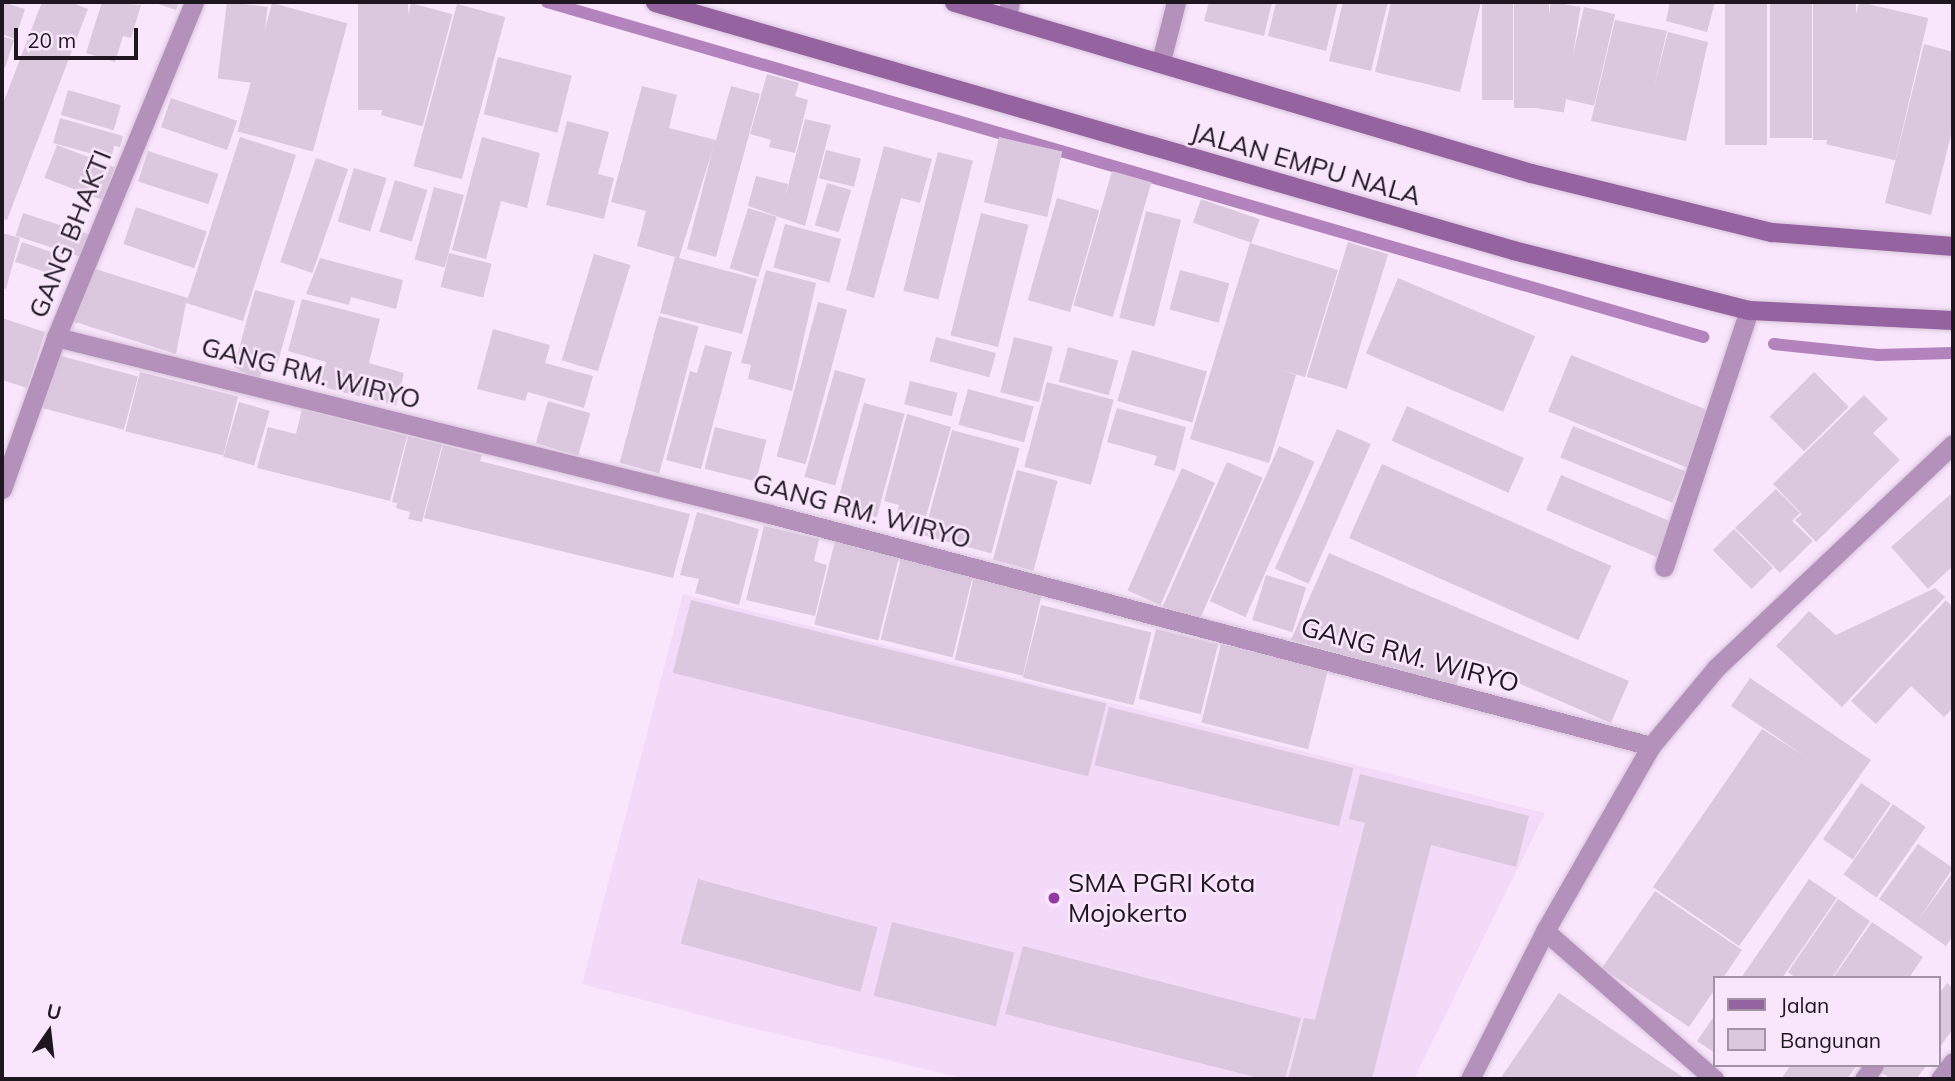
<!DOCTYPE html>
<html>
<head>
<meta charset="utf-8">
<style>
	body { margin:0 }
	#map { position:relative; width:1955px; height:1081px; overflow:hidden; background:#f9e6fd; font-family:Mulish,sans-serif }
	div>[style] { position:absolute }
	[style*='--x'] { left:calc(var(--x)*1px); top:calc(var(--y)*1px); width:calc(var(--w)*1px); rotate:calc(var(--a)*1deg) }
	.built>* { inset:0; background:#f3daf8 }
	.stream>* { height:12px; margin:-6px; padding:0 6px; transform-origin:6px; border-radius:6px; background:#b383bd }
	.building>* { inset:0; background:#dbc8df; transform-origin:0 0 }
	.roads { filter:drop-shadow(0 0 2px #d6c5d9) drop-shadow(0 0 2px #d6c5d9) }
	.minor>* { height:19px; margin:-9.5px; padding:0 9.5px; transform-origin:9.5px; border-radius:9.5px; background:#b491bb }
	.tertiary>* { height:19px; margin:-9.5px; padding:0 9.5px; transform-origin:9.5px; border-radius:9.5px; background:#b491bb }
	.secondary>* { height:19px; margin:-9.5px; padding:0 9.5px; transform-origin:9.5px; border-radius:9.5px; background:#9663a1 }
	.dots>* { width:19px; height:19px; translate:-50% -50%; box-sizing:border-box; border:4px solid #f9e6fd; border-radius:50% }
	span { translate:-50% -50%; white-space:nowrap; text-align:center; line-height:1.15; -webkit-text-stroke:5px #f9e6fd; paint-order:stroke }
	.street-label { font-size:26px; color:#1e171f }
	.poi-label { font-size:26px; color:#1e171f }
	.left { translate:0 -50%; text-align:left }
	.frame { position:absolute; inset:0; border:4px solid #1e171f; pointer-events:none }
	.legend { position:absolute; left:1713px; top:976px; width:228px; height:91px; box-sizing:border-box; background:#f9e6fd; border:2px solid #a193a4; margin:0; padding:9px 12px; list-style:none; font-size:21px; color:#1e171f }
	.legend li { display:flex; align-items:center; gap:14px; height:35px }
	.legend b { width:35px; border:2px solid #a193a4 }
	.north { position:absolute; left:14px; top:997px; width:70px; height:70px; -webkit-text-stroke:5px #f9e6fd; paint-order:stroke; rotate:14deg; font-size:19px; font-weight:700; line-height:28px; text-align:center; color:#1e171f }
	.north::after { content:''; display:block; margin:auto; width:24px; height:32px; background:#1e171f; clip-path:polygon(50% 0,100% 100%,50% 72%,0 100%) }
	.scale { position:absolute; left:14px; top:28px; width:124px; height:32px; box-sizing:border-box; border:4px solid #1e171f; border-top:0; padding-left:9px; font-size:21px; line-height:24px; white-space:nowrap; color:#1e171f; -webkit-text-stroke:5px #f9e6fd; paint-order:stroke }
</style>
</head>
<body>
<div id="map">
	<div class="built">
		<i style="clip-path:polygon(683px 594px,1545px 813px,1414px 1079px,967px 1079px,735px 1024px,582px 984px)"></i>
	</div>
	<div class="stream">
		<i style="--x:547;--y:2;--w:1204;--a:16.16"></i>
		<i style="--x:1774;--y:344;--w:105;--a:6"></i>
		<i style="--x:1878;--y:355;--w:75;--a:-1.5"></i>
	</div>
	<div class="building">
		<i style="clip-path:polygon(2px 2px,25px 9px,15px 39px,2px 34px)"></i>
		<i style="clip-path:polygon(42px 2px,70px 2px,88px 9px,7px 220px,2px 218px,2px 106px)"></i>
		<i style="clip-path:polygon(102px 2px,141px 5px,131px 38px,123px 36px,115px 62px,86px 53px)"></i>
		<i style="clip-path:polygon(152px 2px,179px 2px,176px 10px)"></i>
		<i style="left:227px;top:2px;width:41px;height:77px;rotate:7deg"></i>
		<i style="left:358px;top:2px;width:50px;height:108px"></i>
		<i style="clip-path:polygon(1209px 2px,1272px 2px,1264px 36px,1204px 21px)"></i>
		<i style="clip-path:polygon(1276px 2px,1338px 2px,1326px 51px,1268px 36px)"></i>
		<i style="clip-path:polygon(1343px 2px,1388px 2px,1371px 71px,1329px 61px)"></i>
		<i style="clip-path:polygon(1391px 2px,1481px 2px,1460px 92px,1375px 72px)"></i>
		<i style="left:1482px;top:2px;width:31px;height:98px"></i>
		<i style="left:1514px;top:2px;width:35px;height:106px"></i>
		<i style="left:1551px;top:2px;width:30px;height:107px;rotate:9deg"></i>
		<i style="clip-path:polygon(1670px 2px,1715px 2px,1707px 32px,1666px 21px)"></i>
		<i style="left:1725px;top:2px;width:42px;height:143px"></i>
		<i style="left:1770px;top:2px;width:42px;height:136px"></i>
		<i style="left:1813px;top:2px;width:43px;height:138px"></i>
		<i style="left:1859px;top:2px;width:71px;height:146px;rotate:13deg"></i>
		<i style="left:272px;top:3px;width:78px;height:133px;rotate:15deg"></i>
		<i style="left:411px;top:3px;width:43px;height:116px;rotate:15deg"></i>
		<i style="left:457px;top:4px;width:50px;height:168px;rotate:15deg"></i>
		<i style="left:1584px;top:7px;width:32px;height:94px;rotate:13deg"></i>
		<i style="clip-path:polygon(1615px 20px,1667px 31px,1654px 87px,1668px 32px,1708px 42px,1686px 141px,1591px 121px)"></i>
		<i style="clip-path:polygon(2px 36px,14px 40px,5px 68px,2px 67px)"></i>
		<i style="clip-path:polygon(1924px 44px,1953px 52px,1953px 127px,1931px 215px,1885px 203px)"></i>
		<i style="left:498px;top:57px;width:76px;height:59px;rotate:14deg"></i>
		<i style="clip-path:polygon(767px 74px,799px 83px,795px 96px,808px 100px,795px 153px,769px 147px,771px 140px,750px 134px)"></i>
		<i style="clip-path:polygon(642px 86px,677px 95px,669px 128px,716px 140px,731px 86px,760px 94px,716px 257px,687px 249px,713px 148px,679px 258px,757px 279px,742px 334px,660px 313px,675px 257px,637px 246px,646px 211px,611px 202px)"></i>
		<i style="left:68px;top:90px;width:55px;height:26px;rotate:16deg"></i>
		<i style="left:171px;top:98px;width:70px;height:31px;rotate:19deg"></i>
		<i style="clip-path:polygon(60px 118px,123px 136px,120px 147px,114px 146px,111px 159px,53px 143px)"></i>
		<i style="clip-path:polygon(805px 119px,831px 125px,805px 226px,748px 206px,756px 176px,788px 184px,785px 198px)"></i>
		<i style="clip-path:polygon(567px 121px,609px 132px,598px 174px,614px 178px,604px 219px,546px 205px)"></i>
		<i style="clip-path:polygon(240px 137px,296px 155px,243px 321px,186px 303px,176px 354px,72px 321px,89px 267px,188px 298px)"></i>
		<i style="clip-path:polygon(482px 137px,540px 153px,527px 208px,501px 201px,486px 259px,452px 250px)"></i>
		<i style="left:999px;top:137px;width:65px;height:67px;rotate:13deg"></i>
		<i style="left:57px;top:145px;width:62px;height:35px;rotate:21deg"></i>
		<i style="clip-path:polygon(884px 146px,932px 159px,920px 203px,901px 198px,874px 298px,846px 290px)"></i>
		<i style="left:826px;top:150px;width:36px;height:29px;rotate:14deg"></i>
		<i style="left:148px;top:151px;width:74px;height:32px;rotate:18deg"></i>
		<i style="left:938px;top:152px;width:36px;height:143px;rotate:14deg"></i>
		<i style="left:316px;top:158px;width:34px;height:110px;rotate:19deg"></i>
		<i style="left:354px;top:168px;width:34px;height:56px;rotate:17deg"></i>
		<i style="left:1112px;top:171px;width:41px;height:140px;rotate:16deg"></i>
		<i style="left:395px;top:180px;width:34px;height:54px;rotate:17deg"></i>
		<i style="left:827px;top:183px;width:25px;height:44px;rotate:16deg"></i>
		<i style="left:434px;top:187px;width:31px;height:75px;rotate:15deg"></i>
		<i style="left:1057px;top:198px;width:44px;height:106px;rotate:16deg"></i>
		<i style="left:1201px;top:199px;width:62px;height:25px;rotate:19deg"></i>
		<i style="left:136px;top:207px;width:75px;height:39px;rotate:19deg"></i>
		<i style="left:748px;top:208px;width:30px;height:63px;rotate:17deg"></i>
		<i style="left:1146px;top:211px;width:36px;height:110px;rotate:14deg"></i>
		<i style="left:23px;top:213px;width:73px;height:24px;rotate:18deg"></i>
		<i style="left:981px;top:213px;width:49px;height:126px;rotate:14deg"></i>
		<i style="left:785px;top:224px;width:58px;height:45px;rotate:15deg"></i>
		<i style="clip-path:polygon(2px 233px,20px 238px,6px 289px,2px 288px)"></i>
		<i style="left:22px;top:242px;width:42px;height:21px;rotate:19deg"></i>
		<i style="left:1348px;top:242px;width:42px;height:141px;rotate:17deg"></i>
		<i style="clip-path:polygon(1250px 243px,1338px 270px,1305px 377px,1281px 370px,1296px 375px,1269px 463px,1190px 439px)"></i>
		<i style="left:449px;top:253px;width:44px;height:35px;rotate:14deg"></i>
		<i style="left:594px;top:254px;width:38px;height:111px;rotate:17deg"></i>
		<i style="clip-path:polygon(320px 258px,403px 280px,396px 309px,351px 297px,349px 305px,306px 294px)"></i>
		<i style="clip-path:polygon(766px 270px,816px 283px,792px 391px,748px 379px,751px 365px,741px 363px)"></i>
		<i style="left:1180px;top:270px;width:51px;height:41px;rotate:15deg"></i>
		<i style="left:1398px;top:278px;width:149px;height:82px;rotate:23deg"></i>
		<i style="clip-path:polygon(255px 290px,295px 301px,276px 369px,263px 365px,259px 381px,234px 367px)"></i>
		<i style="clip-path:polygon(302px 299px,380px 319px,369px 363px,404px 373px,396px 406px,319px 386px,326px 362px,288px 351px)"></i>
		<i style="left:818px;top:302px;width:30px;height:160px;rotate:15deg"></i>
		<i style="left:659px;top:316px;width:41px;height:152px;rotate:15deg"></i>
		<i style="clip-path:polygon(2px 318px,45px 332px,27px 388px,2px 380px)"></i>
		<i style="clip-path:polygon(493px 329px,550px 345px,545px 363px,593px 376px,584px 408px,528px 392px,525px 401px,477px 389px)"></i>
		<i style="left:936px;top:337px;width:62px;height:25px;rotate:15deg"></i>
		<i style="left:1014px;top:337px;width:40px;height:57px;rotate:14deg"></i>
		<i style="clip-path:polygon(705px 345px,732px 352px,701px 469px,666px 460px,690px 371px,697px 373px)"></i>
		<i style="left:1068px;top:347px;width:52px;height:36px;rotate:15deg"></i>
		<i style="left:1132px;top:350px;width:78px;height:53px;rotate:16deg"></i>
		<i style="left:54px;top:354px;width:87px;height:55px;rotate:15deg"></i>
		<i style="left:1571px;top:355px;width:151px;height:61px;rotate:22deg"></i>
		<i style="left:835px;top:370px;width:32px;height:111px;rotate:16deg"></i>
		<i style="left:140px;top:372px;width:101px;height:61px;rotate:14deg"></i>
		<i style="left:1814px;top:372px;width:49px;height:63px;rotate:45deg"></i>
		<i style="left:910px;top:381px;width:49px;height:24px;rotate:14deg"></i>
		<i style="left:1047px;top:382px;width:69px;height:88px;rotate:15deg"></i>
		<i style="left:968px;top:389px;width:68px;height:37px;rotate:15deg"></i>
		<i style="clip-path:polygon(1864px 395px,1888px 419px,1873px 433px,1900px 460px,1816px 542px,1795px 520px,1802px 514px,1773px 484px)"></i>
		<i style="left:548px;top:401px;width:44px;height:44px;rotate:16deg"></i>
		<i style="left:239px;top:402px;width:32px;height:57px;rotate:16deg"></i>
		<i style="left:864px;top:403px;width:42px;height:107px;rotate:15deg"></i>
		<i style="left:1407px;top:406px;width:128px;height:38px;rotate:24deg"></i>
		<i style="clip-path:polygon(1117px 408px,1186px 427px,1175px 471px,1154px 465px,1157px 456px,1107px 442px)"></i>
		<i style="clip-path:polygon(302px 409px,407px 436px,390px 501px,257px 468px,268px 427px,296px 434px)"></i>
		<i style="clip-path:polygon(907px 414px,951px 427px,922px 531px,894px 524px,899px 505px,884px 501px)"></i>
		<i style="left:1573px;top:426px;width:121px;height:34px;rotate:22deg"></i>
		<i style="left:715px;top:427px;width:53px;height:43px;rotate:14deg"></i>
		<i style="left:1337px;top:429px;width:37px;height:153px;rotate:24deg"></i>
		<i style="left:952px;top:430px;width:70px;height:109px;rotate:15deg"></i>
		<i style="clip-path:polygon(408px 436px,442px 445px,422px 522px,408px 519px,410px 512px,396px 508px,397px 503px,392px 502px)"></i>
		<i style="clip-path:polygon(443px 445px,482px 455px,480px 461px,690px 514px,673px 578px,424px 518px)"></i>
		<i style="left:1279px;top:446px;width:39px;height:170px;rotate:24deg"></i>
		<i style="left:1227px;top:462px;width:39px;height:158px;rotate:24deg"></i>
		<i style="left:1382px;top:464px;width:251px;height:81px;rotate:24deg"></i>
		<i style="left:1182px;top:468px;width:36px;height:134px;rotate:24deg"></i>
		<i style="left:1017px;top:470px;width:42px;height:93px;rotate:15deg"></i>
		<i style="left:1561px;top:475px;width:121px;height:38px;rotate:23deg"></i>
		<i style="clip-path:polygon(1776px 489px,1800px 513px,1792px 521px,1813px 541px,1780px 573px,1735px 528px)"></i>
		<i style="clip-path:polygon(1953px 492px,1953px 566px,1928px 589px,1891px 547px)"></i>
		<i style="clip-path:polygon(697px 512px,759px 529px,739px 605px,695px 593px,699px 579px,680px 575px)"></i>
		<i style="clip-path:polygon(764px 526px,819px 539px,814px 561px,827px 565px,815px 616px,746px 600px)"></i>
		<i style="left:1734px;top:529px;width:55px;height:30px;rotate:45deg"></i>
		<i style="left:835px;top:541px;width:66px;height:86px;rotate:14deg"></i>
		<i style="clip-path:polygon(1329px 553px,1629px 681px,1611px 723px,1467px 661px,1455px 687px,1291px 640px)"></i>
		<i style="left:901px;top:558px;width:74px;height:84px;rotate:14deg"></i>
		<i style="left:1266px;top:575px;width:42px;height:47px;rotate:17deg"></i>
		<i style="left:974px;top:576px;width:70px;height:86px;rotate:13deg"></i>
		<i style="clip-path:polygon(1935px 588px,1945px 597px,1842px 707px,1776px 646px,1809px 611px,1836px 635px)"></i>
		<i style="left:691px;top:600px;width:428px;height:75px;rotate:14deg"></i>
		<i style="clip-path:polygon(1946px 600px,1953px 607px,1953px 708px,1944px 717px,1911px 686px,1876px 724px,1851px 701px)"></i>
		<i style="left:1041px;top:605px;width:114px;height:75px;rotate:14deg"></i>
		<i style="left:1156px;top:629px;width:64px;height:72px;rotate:14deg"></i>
		<i style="left:1221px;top:644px;width:110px;height:81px;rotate:14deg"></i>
		<i style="clip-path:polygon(1750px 678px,1871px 760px,1739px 946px,1653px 887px,1762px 729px,1806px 757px,1731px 706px)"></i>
		<i style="left:1109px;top:707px;width:252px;height:60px;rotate:14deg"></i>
		<i style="clip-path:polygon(1360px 774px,1529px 816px,1516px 867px,1431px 845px,1372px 1079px,1288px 1079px,1304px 1018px,1315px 1020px,1365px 823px,1349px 819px)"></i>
		<i style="left:1861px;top:783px;width:36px;height:68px;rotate:34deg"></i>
		<i style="left:1893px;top:804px;width:40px;height:86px;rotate:35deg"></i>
		<i style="clip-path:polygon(1918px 844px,1953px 868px,1919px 919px,1953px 872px,1953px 936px,1946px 946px,1879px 899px)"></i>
		<i style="left:698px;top:879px;width:186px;height:67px;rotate:15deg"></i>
		<i style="clip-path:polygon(1809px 879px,1837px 898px,1782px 978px,1741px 978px)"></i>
		<i style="clip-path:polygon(1655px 891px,1742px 950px,1723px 978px,1715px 978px,1715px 989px,1689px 1027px,1602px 968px)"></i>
		<i style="clip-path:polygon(1838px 899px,1870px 921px,1832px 978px,1796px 978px,1788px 972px)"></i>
		<i style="left:892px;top:922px;width:126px;height:76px;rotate:14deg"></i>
		<i style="clip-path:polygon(1872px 922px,1923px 957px,1909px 978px,1833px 978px)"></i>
		<i style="clip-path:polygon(1023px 946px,1301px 1018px,1285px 1079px,1263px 1079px,1005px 1014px)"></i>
		<i style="clip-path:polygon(1947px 983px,1953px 988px,1953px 1029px,1939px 1048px,1939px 994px)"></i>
		<i style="clip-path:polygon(1559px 993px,1635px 1045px,1686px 1079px,1500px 1079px)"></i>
		<i style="clip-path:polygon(1715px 1015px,1715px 1053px,1697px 1041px)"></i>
		<i style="clip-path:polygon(1791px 1065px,1857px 1065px,1847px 1079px,1781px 1079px)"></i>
		<i style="clip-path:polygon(1886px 1065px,1927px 1065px,1916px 1079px,1891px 1079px,1881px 1072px)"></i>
	</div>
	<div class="roads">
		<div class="minor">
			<i style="--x:1007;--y:16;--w:14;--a:-78"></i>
			<i style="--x:1161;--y:61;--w:61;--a:-75.7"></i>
			<i style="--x:56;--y:337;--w:736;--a:13.92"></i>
			<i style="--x:770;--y:514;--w:911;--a:14.75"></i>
			<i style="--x:2;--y:489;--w:161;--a:-70.4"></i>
			<i style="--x:56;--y:337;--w:362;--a:-67.6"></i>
			<i style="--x:1664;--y:567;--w:271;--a:-71.7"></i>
			<i style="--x:1545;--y:931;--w:225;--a:41.2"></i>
			<i style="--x:1864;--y:1079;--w:17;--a:-54"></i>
			<i style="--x:1940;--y:1079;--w:21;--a:-53"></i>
		</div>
		<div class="tertiary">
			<i style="--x:1470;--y:1079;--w:166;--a:-63.1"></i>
			<i style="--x:1545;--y:931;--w:213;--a:-60.2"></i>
			<i style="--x:1651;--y:746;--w:102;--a:-50.2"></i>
			<i style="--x:1716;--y:668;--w:326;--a:-43.4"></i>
		</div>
		<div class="secondary">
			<i style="--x:655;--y:2;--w:893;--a:16.12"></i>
			<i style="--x:1513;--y:250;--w:244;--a:14.3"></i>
			<i style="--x:1749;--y:310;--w:204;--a:2.8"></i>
			<i style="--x:954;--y:2;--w:602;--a:16.51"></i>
			<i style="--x:1531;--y:173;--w:248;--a:13.8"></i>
			<i style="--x:1772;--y:232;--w:182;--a:4.4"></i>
		</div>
	</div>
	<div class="dots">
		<i style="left:1054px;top:898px;background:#9239a4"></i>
	</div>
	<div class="street-label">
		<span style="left:1306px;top:164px;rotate:16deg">JALAN EMPU NALA</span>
		<span style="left:70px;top:234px;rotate:-68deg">GANG BHAKTI</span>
		<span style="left:311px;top:373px;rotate:14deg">GANG RM. WIRYO</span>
		<span style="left:862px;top:511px;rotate:15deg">GANG RM. WIRYO</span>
		<span style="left:1410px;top:655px;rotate:15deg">GANG RM. WIRYO</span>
	</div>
	<div class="poi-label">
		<span class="left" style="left:1068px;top:898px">SMA PGRI Kota<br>Mojokerto</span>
	</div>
	<div class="frame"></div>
	<ul class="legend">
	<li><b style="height:9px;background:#9663a1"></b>Jalan</li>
	<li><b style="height:19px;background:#dbc8df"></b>Bangunan</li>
	</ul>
	<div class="north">U</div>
	<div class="scale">20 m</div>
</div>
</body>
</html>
